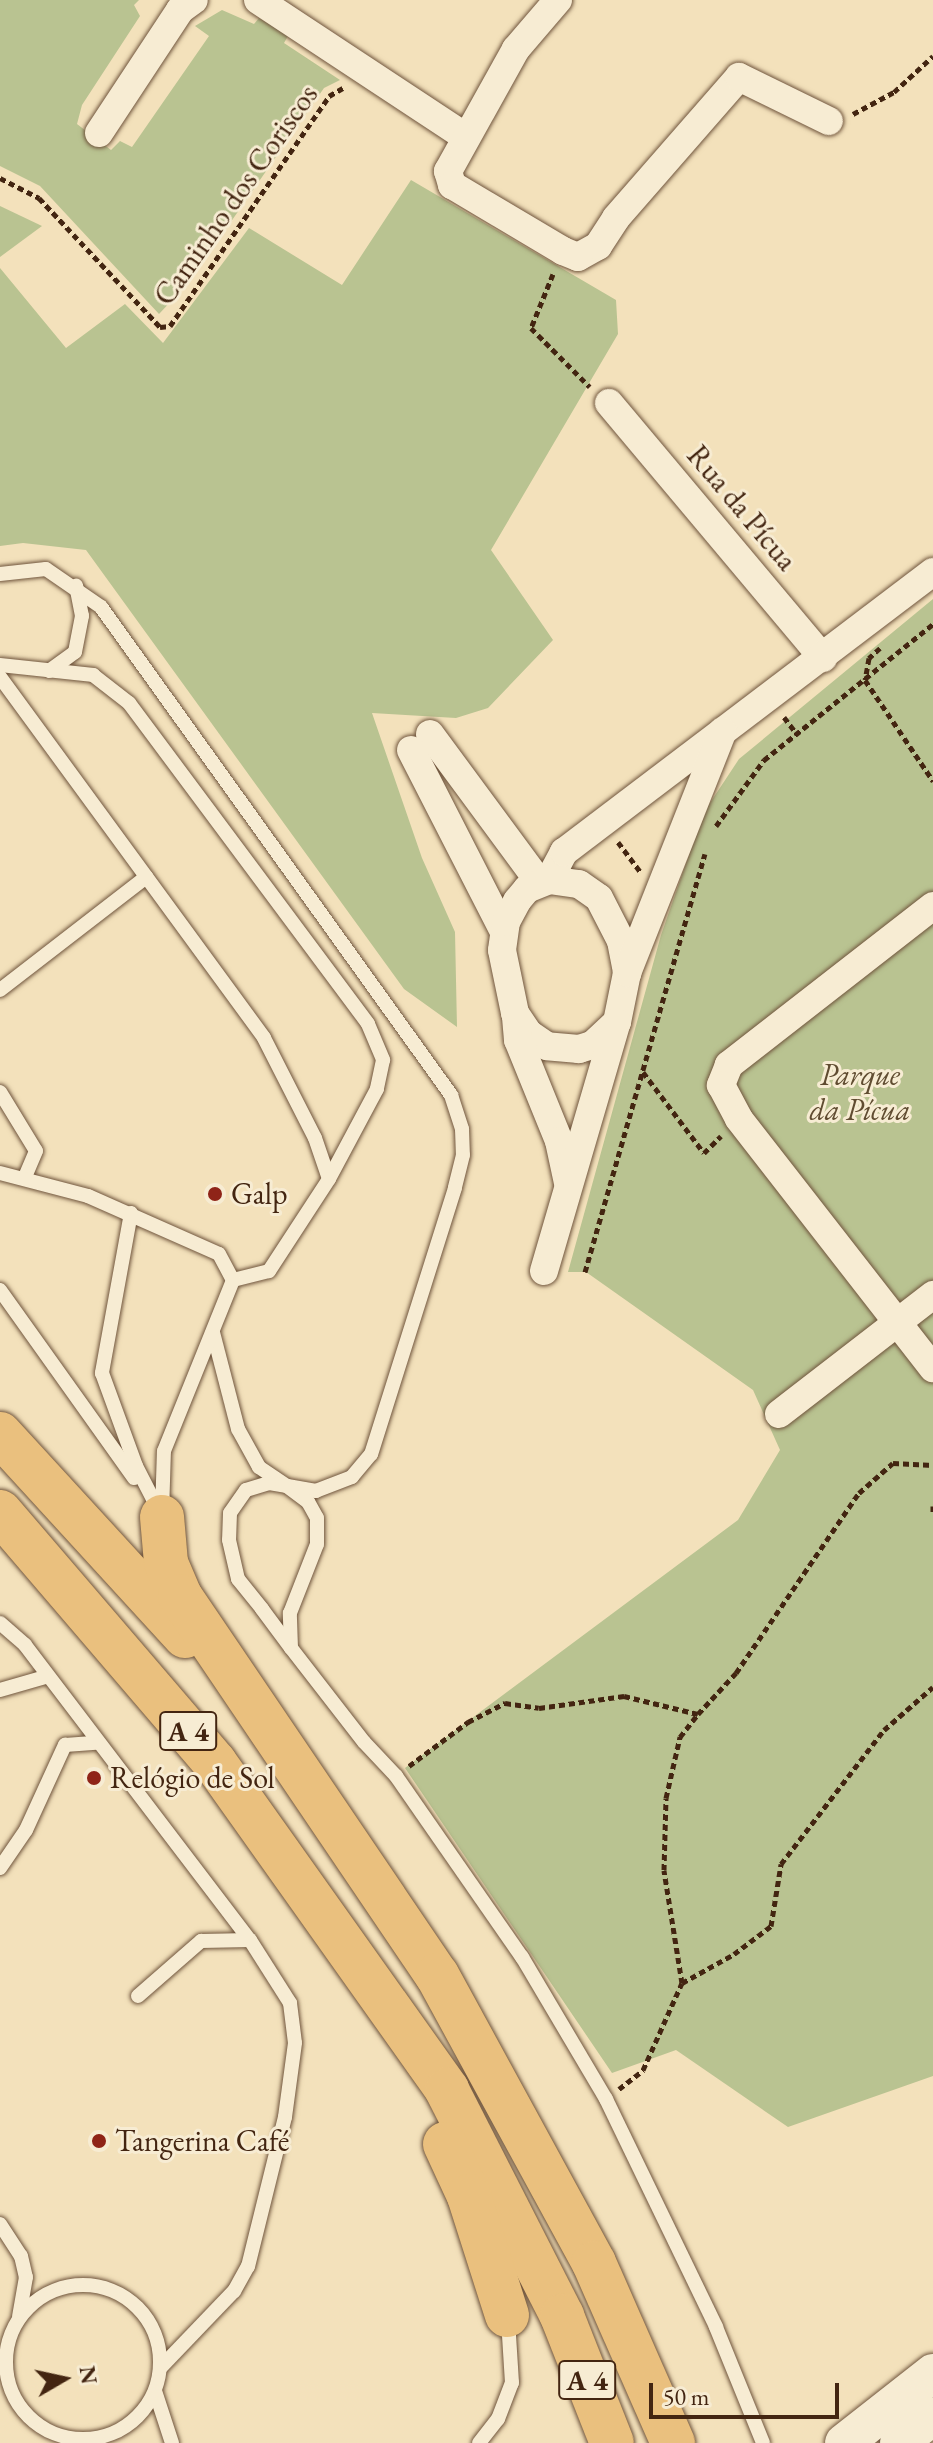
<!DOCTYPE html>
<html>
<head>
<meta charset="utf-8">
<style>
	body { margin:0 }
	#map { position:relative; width:933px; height:2443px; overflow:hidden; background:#f3e1bb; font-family:"EB Garamond",serif }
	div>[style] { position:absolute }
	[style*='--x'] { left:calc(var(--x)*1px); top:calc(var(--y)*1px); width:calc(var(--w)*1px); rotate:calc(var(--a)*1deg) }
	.green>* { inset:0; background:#b9c391 }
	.path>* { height:5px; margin-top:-2.5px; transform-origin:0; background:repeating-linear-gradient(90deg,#432511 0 6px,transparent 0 10px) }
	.roads { filter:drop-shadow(0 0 2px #6f543c) drop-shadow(0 0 2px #6f543c) }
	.lane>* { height:14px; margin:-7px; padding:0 7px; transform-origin:7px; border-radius:7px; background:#f7ecd3 }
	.lane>.ring { margin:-7px; padding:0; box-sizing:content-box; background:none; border:14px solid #f7ecd3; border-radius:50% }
	.street>* { height:28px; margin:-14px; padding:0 14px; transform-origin:14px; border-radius:14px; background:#f7ecd3 }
	.secondary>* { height:38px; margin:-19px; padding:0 19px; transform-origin:19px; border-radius:19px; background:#f7ecd3 }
	.highway>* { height:44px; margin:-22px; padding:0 22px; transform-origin:22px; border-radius:22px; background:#eac07e }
	.dots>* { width:22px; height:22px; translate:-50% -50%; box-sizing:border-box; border:4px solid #f7ecd3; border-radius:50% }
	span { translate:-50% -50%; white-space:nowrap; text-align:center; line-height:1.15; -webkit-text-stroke:6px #f7ecd3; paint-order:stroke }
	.shield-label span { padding:2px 6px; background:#f7ecd3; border:2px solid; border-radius:6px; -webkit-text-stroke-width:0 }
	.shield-label { font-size:28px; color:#432511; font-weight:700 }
	.street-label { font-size:30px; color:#432511 }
	.park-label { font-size:30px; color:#604c31; font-style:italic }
	.poi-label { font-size:30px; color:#432511 }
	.left { translate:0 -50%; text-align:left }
	.north { position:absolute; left:24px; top:2339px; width:80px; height:80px; -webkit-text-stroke:6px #f7ecd3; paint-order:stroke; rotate:81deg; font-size:22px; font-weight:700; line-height:32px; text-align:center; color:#432511 }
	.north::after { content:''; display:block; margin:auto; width:28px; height:36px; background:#432511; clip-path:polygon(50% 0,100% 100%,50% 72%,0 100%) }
	.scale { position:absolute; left:649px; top:2383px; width:190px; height:36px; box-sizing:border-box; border:4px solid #432511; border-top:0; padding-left:10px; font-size:24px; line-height:28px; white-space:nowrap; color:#432511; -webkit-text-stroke:6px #f7ecd3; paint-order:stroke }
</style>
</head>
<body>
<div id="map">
	<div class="green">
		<i style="clip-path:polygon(0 0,139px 0,134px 5px,140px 16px,82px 105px,77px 124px,111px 150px,120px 141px,132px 147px,209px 36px,195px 26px,222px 10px,254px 24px,259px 18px,288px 36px,284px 43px,340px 80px,324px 88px,189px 282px,159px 314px,40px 186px,0 166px)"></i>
		<i style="clip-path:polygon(411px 180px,616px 300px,618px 334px,491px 550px,553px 640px,488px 708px,456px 718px,372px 713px,422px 858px,455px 932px,457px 1027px,404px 989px,86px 550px,23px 543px,0 546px,0 268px,66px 348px,125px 304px,163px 343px,249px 228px,342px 285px)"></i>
		<i style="clip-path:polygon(0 206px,42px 226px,0 257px)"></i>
		<i style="clip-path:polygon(933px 599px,933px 2076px,788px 2127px,676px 2050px,612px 2073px,405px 1768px,738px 1520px,780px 1450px,753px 1390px,586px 1272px,568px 1272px,661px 935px,704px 812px,739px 759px)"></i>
	</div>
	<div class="path">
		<i style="--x:853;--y:114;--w:47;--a:-28.2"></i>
		<i style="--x:894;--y:92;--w:53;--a:-42.7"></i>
		<i style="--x:0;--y:178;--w:44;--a:27.1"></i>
		<i style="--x:39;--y:198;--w:177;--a:46.8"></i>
		<i style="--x:160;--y:327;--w:10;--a:-6"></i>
		<i style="--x:170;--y:326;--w:280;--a:-55.3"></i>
		<i style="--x:329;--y:96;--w:16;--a:-30"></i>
		<i style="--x:553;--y:274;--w:58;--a:112.2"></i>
		<i style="--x:531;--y:328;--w:83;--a:45"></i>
		<i style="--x:880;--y:648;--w:15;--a:138"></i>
		<i style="--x:869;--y:658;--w:22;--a:100"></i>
		<i style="--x:865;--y:680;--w:122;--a:56"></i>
		<i style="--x:784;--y:717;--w:21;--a:53"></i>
		<i style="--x:716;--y:826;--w:82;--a:-54"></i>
		<i style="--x:764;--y:760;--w:217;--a:-38.8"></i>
		<i style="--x:618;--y:842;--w:39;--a:53"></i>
		<i style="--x:643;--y:1072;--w:101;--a:53"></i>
		<i style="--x:704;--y:1153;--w:24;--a:-45"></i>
		<i style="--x:585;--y:1272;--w:435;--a:-74"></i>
		<i style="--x:933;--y:1506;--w:9;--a:90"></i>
		<i style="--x:409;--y:1766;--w:74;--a:-36.7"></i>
		<i style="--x:468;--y:1722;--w:42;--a:-27.2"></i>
		<i style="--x:505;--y:1703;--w:34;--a:8"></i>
		<i style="--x:539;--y:1708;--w:86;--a:-8"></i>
		<i style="--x:624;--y:1696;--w:76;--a:13.7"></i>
		<i style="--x:698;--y:1714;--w:56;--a:-47.2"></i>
		<i style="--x:736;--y:1673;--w:218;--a:-55.7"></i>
		<i style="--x:859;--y:1493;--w:45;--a:-41.4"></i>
		<i style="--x:893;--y:1463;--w:40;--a:2.9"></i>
		<i style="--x:682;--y:1983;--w:114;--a:-99.1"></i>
		<i style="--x:664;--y:1870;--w:72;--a:-88.4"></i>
		<i style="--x:666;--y:1798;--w:63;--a:-77.1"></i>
		<i style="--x:680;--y:1737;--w:29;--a:-52"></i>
		<i style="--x:619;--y:2089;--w:31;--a:-38"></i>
		<i style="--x:643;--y:2070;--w:95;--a:-65.9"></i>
		<i style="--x:682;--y:1983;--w:60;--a:-29.1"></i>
		<i style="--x:734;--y:1954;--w:46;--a:-37.1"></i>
		<i style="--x:771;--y:1926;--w:63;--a:-80.8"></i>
		<i style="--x:781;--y:1864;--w:169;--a:-52.5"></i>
		<i style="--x:884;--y:1730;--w:65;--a:-41.3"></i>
	</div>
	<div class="roads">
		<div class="lane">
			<i style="--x:0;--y:574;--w:46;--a:-6.2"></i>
			<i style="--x:46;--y:569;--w:67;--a:34.6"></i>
			<i style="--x:101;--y:607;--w:601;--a:54.35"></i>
			<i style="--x:451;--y:1095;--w:36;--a:72"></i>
			<i style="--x:462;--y:1129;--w:26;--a:88"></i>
			<i style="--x:463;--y:1155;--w:34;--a:104"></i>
			<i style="--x:455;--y:1188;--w:279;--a:107.5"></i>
			<i style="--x:371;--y:1454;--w:30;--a:130"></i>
			<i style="--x:352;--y:1477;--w:39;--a:159"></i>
			<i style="--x:316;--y:1491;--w:29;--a:-170"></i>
			<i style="--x:287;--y:1486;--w:34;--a:-146"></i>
			<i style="--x:259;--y:1467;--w:43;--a:-118.9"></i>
			<i style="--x:238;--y:1429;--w:100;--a:-104.5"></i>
			<i style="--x:0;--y:665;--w:94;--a:6.1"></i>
			<i style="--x:93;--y:675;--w:46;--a:37.9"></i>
			<i style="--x:129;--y:703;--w:400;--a:53.3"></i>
			<i style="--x:368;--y:1024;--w:39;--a:67"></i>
			<i style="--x:383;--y:1060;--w:30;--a:102"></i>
			<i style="--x:377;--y:1089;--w:102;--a:118.1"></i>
			<i style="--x:49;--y:671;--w:32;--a:-36"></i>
			<i style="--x:75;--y:652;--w:37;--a:-79"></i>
			<i style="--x:82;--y:616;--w:31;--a:-101"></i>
			<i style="--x:0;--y:677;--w:447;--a:53.8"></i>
			<i style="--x:264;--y:1038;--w:112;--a:63"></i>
			<i style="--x:315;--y:1138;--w:43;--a:71.1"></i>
			<i style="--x:329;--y:1179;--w:110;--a:123.1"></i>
			<i style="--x:269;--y:1271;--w:37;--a:166"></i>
			<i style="--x:0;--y:990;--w:185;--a:-37.7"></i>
			<i style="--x:0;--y:1092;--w:69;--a:58.6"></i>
			<i style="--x:36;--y:1151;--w:28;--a:113"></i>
			<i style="--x:0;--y:1173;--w:91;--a:14.6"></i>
			<i style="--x:88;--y:1196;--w:143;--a:23.9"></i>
			<i style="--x:219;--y:1254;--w:30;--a:62"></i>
			<i style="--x:131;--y:1213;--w:163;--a:100.3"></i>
			<i style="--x:102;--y:1373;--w:99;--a:69.9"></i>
			<i style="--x:136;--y:1466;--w:53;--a:62.9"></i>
			<i style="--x:0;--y:1290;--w:231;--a:54.5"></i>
			<i style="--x:162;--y:1513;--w:62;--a:-88.2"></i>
			<i style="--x:164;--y:1451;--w:184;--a:-68"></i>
			<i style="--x:0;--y:1623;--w:33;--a:41"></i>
			<i style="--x:25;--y:1645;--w:371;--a:52.7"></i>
			<i style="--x:291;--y:1648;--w:35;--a:-92"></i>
			<i style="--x:290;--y:1613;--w:74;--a:-68.6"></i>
			<i style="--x:317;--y:1544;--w:26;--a:-90"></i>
			<i style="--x:317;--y:1518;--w:18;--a:-119"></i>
			<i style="--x:308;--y:1502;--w:26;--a:-143"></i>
			<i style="--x:287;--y:1486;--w:18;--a:-171"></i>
			<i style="--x:269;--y:1483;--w:24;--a:163"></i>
			<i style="--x:246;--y:1490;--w:28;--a:125"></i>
			<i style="--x:230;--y:1513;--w:27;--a:92"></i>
			<i style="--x:229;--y:1540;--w:40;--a:77"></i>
			<i style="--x:238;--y:1579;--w:38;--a:51"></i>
			<i style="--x:262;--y:1609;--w:49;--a:53.4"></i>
			<i style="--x:291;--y:1648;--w:119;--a:52.2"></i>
			<i style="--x:364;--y:1742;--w:47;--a:46.7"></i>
			<i style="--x:396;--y:1776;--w:221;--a:55.2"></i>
			<i style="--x:522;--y:1957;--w:165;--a:59.4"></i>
			<i style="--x:606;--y:2099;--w:253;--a:64.2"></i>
			<i style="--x:716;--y:2327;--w:125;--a:67.9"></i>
			<i style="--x:0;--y:1690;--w:47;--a:-16.1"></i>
			<i style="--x:0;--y:1868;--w:46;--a:-55.6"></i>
			<i style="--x:26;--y:1830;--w:94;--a:-65.4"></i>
			<i style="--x:65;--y:1745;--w:31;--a:-4"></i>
			<i style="--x:138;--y:1996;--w:84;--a:-41.1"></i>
			<i style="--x:201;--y:1941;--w:49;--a:-1.2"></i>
			<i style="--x:250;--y:1940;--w:75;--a:57.6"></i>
			<i style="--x:290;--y:2003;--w:40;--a:82.9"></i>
			<i style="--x:295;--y:2043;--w:75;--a:97.7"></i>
			<i style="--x:285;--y:2117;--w:154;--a:103.9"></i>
			<i style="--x:248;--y:2266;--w:29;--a:119"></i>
			<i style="--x:234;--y:2291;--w:105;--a:133.8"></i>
			<i style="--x:0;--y:2224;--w:38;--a:57"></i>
			<i style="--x:21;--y:2256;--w:22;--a:77"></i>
			<i style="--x:26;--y:2277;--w:40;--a:100"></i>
			<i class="ring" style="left:6px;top:2285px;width:140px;height:140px"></i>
			<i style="--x:155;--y:2391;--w:55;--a:71.9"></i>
			<i style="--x:479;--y:2443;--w:31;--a:-52"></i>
			<i style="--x:498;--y:2419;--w:39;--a:-69"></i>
			<i style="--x:512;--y:2383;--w:64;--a:-93.6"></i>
		</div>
		<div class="street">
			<i style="--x:258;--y:0;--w:247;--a:33.4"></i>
			<i style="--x:558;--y:0;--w:65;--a:130.6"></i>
			<i style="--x:516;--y:49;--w:140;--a:119.1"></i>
			<i style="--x:448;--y:171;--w:15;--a:74"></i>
			<i style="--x:452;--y:185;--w:129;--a:30.7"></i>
			<i style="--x:563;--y:251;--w:16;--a:22"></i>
			<i style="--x:578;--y:257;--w:23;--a:-29"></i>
			<i style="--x:598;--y:246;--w:33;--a:-57"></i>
			<i style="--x:616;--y:218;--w:187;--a:-48.9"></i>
			<i style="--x:739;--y:77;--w:100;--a:26.1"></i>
			<i style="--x:99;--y:133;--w:147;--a:-56.6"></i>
			<i style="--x:180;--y:10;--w:17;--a:-36"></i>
			<i style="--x:609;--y:403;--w:333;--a:50"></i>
			<i style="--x:430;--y:734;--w:185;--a:53.6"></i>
			<i style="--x:411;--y:750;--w:204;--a:62.9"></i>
			<i style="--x:549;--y:880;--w:30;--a:8"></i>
			<i style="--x:579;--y:884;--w:24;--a:35"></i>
			<i style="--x:599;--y:898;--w:48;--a:62.9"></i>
			<i style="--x:621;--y:941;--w:33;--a:79"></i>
			<i style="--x:627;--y:973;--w:50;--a:101.5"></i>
			<i style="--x:617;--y:1022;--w:34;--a:137"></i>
			<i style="--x:592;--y:1045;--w:14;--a:163"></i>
			<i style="--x:579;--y:1049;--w:32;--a:-175"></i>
			<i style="--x:547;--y:1046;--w:22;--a:-146"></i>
			<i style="--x:529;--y:1034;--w:25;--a:-124"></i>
			<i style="--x:515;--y:1013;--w:64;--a:-101.7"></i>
			<i style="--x:502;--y:950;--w:28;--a:-82"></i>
			<i style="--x:506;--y:922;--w:24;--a:-62"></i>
			<i style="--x:517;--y:901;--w:16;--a:-50"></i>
			<i style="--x:527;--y:889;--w:24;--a:-22"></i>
			<i style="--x:549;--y:880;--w:32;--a:-62"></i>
			<i style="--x:564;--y:852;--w:463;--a:-37.2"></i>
			<i style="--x:933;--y:906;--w:259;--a:142.1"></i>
			<i style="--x:729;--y:1065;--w:22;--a:112"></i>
			<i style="--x:721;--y:1085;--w:38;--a:62"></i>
			<i style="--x:739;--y:1119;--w:316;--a:52.1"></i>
			<i style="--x:627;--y:973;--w:260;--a:-68.4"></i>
			<i style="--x:516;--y:1017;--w:23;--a:85"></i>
			<i style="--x:518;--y:1040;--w:109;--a:67.9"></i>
			<i style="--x:559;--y:1141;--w:43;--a:77.9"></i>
			<i style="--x:544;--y:1271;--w:259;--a:-73.7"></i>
			<i style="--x:779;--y:1414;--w:195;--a:-37.7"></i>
		</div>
		<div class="secondary">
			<i style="--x:844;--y:2443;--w:113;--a:-38.2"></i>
			<i style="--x:899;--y:2443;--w:43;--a:-38.5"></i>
		</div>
		<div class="highway">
			<i style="--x:0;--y:1434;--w:274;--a:47.5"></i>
			<i style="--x:0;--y:1512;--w:330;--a:49.4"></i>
			<i style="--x:215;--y:1763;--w:401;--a:54.6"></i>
			<i style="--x:447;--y:2090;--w:254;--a:63"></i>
			<i style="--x:562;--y:2316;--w:136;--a:68.5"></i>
			<i style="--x:162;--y:1517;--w:46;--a:85"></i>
			<i style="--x:166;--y:1563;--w:36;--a:67"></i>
			<i style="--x:180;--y:1596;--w:458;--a:55.9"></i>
			<i style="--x:437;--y:1975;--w:328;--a:61.4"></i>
			<i style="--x:594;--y:2263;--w:197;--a:66.3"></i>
			<i style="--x:445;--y:2144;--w:57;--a:65.2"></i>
			<i style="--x:469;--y:2196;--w:125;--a:72.3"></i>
		</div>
	</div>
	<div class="dots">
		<i style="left:215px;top:1194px;background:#8f2418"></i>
		<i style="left:94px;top:1778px;background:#8f2418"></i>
		<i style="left:99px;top:2141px;background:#8f2418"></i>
	</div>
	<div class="shield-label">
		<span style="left:188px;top:1731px">A 4</span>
		<span style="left:587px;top:2380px">A 4</span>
	</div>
	<div class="street-label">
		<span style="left:236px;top:195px;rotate:-55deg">Caminho dos Coriscos</span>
		<span style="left:742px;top:508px;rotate:50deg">Rua da Pícua</span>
	</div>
	<div class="park-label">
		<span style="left:860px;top:1092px">Parque<br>da Pícua</span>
	</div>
	<div class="poi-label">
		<span class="left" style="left:231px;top:1194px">Galp</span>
		<span class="left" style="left:110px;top:1778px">Relógio de Sol</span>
		<span class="left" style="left:115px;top:2141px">Tangerina Café</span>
	</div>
	<div class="north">N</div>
	<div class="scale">50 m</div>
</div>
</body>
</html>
